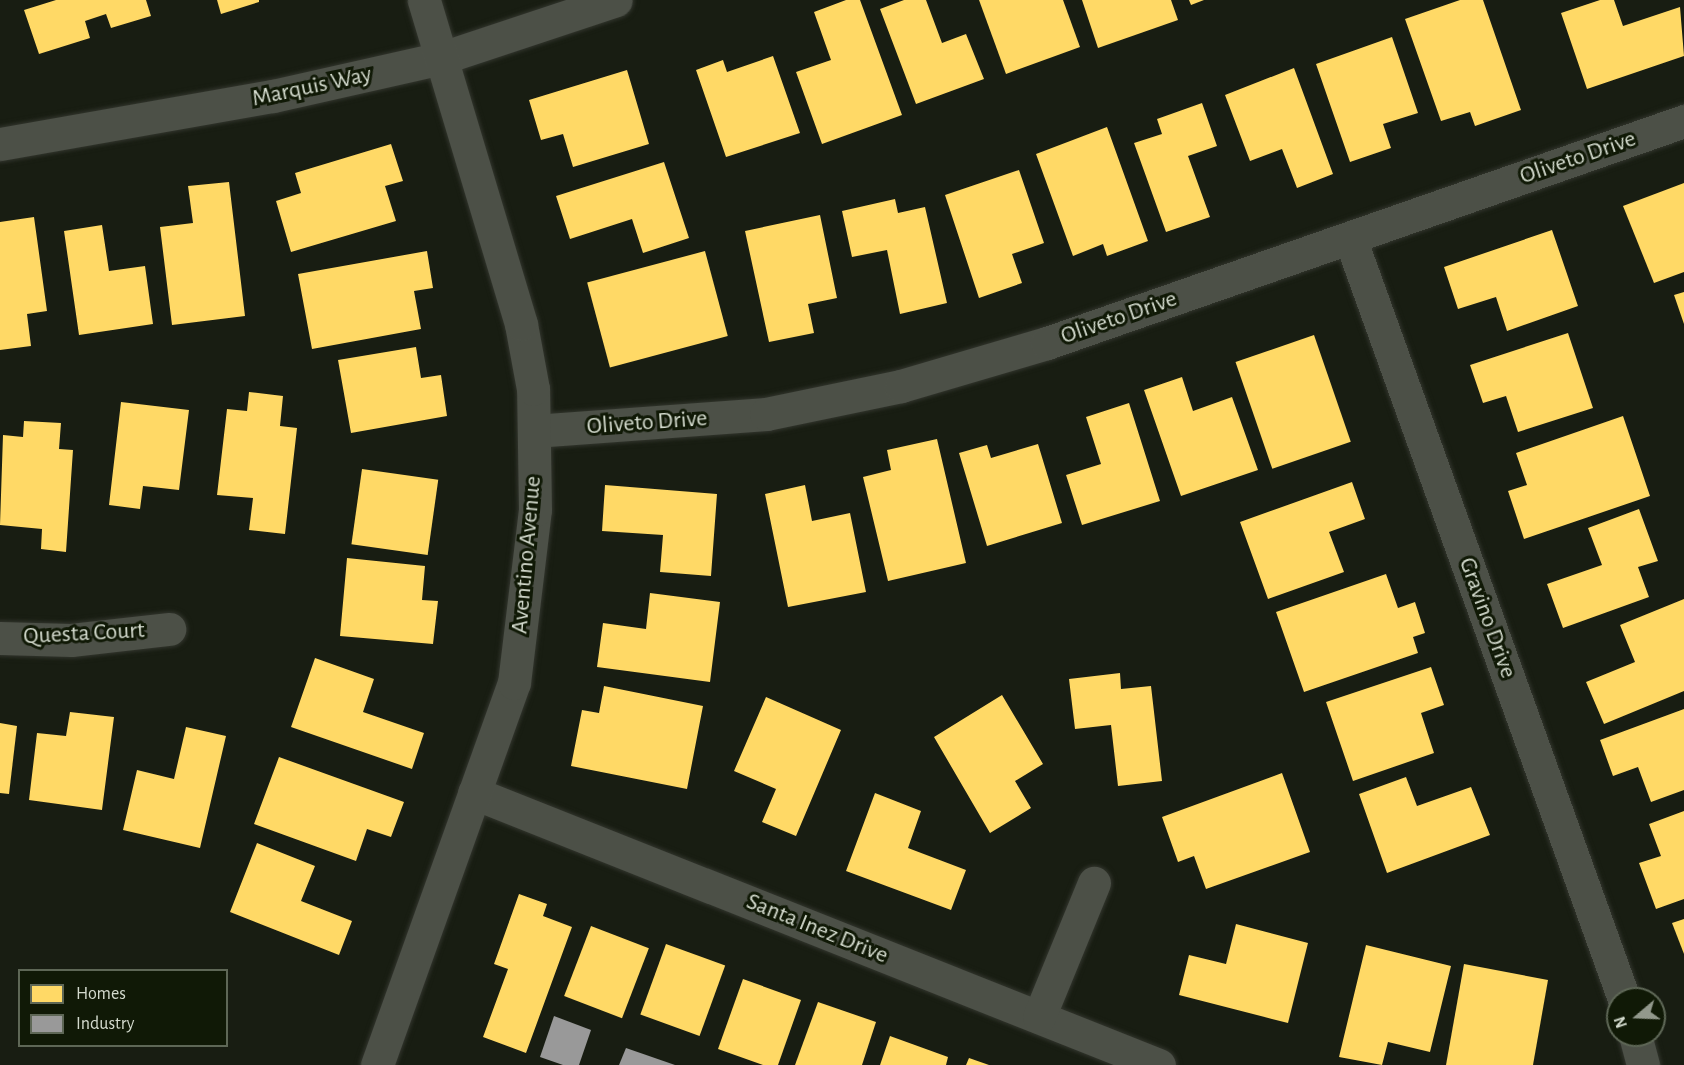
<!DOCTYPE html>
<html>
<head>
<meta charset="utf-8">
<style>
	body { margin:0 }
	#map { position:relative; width:1684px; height:1065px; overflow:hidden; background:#181d12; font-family:"Alegreya Sans",sans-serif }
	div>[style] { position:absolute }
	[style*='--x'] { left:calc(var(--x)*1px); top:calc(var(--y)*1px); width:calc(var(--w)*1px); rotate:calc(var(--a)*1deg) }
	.homes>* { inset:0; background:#ffd966; transform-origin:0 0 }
	.industry>* { inset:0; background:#999 }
	.roads { filter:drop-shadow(0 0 2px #32352d) drop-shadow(0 0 2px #32352d) }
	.minor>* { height:33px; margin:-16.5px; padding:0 16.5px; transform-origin:16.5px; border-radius:16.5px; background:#4c5047 }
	span { translate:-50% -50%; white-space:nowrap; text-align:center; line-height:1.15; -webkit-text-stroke:6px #101906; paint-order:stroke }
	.street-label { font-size:24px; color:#d4dbce }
	.legend { position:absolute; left:18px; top:969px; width:210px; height:78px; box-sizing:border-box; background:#101906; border:2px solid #5e6756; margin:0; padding:8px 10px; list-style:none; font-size:18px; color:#d4dbce }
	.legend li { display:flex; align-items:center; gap:12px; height:30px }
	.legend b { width:30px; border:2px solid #5e6756 }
	.north { position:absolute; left:1606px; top:987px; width:60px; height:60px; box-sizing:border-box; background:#101906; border:2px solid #5e6756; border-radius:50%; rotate:251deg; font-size:16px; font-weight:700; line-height:24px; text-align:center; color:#d4dbce }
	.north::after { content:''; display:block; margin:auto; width:21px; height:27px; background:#92988c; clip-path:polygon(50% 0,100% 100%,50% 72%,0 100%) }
</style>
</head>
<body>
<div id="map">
	<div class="homes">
		<i style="clip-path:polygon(56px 0,146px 0,151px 16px,111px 28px,106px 14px,85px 21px,90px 38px,39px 54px,24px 10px)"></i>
		<i style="clip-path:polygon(217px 0,259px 0,259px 2px,221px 14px)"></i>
		<i style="clip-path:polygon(846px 0,860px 0,902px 115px,822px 144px,796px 72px,831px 60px,814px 12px)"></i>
		<i style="clip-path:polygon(904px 0,926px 0,942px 43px,966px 34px,984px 79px,916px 104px,880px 9px)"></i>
		<i style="clip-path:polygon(979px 0,1063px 0,1080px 47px,1006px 74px)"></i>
		<i style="clip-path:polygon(1082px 0,1171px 0,1178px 20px,1098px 48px)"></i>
		<i style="clip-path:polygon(1189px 0,1204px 0,1191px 5px)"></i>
		<i style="clip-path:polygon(1460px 0,1483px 0,1521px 110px,1475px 126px,1470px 112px,1441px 121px,1405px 19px)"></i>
		<i style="clip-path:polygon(1600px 0,1614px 0,1623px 26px,1680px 7px,1684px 56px,1587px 89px,1561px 13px)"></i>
		<i style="clip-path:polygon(1392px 37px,1418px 113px,1383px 124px,1391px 148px,1350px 162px,1316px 64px)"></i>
		<i style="clip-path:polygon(773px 56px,800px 133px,726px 157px,696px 70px,723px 60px,727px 72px)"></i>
		<i style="clip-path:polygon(1294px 68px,1333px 174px,1297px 188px,1282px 149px,1250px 161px,1225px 95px)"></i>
		<i style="clip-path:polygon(627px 70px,649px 144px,573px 167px,563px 134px,541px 140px,529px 100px)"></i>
		<i style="clip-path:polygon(1202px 103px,1217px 146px,1188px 156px,1210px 217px,1166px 232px,1134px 143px,1162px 134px,1157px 119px)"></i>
		<i style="clip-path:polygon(1107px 127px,1148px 241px,1107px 256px,1103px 244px,1073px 256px,1036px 154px)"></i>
		<i style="clip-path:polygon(391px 144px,403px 181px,385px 186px,396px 221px,291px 252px,276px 201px,301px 193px,295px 173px)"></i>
		<i style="clip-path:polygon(664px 162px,689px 238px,643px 253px,632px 219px,570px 239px,556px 196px)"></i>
		<i style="clip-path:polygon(1019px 170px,1044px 243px,1012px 254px,1022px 283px,979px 298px,945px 195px)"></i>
		<i style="clip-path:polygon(229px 182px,245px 316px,172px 325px,160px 227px,193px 223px,188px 186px)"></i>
		<i style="clip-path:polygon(1684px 183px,1684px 272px,1654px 283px,1623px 206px)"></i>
		<i style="clip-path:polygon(895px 199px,898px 213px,925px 207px,947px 303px,900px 314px,887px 250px,852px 257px,842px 211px)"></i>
		<i style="clip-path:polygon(820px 215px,837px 298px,808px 304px,814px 333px,769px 342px,745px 231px)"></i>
		<i style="clip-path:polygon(34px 217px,47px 311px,27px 314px,31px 346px,0 350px,0 222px)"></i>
		<i style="clip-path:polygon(102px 225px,109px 271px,145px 266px,153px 324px,79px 335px,64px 231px)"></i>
		<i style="clip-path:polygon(1552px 230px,1578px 306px,1507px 331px,1496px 297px,1458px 309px,1444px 267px)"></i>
		<i style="clip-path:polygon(427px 251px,433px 288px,414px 291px,421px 329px,312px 349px,298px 274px)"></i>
		<i style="left:705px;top:251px;width:88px;height:122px;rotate:75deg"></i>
		<i style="clip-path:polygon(1684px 292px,1684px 324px,1674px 295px)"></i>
		<i style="clip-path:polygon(1568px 333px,1593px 408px,1518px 432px,1506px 396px,1483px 403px,1470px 365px)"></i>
		<i style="left:1314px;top:335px;width:113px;height:83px;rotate:71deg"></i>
		<i style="clip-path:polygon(416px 347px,421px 378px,441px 375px,447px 416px,351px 433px,338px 360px)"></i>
		<i style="clip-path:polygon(1182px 377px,1193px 411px,1232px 397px,1258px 470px,1181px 496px,1144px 390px)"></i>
		<i style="clip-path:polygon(249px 392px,283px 396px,280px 426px,297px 428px,285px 534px,249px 530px,253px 498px,217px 495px,227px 409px,247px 411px)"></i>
		<i style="clip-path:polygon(121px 402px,189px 410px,179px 490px,143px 486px,140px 509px,109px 505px)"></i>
		<i style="clip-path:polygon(1129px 403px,1160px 501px,1082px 525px,1066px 475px,1101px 464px,1086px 417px)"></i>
		<i style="clip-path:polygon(1623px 416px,1650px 496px,1524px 539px,1508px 491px,1527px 485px,1516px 453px)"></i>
		<i style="clip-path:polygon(24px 421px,61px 423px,59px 449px,73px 450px,66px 552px,41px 549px,42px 529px,0 525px,3px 435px,23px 437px)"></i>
		<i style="clip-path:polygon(937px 439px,966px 563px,888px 581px,863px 477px,891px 470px,887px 450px)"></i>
		<i style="clip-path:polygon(1038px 444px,1062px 523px,987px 546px,959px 453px,987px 445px,991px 458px)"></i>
		<i style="left:362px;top:469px;width:77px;height:76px;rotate:8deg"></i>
		<i style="clip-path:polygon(1352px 482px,1365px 519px,1329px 532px,1344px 572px,1268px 599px,1240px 522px)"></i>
		<i style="clip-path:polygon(605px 485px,717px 494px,711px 576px,660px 572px,663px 535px,602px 531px)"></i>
		<i style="clip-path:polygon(805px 485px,812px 521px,850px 513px,866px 592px,788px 607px,765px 494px)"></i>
		<i style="clip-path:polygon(1639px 509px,1658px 561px,1638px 567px,1649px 597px,1563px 628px,1547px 584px,1602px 565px,1588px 528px)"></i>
		<i style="clip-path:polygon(347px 558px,425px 566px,422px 600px,438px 601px,433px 644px,340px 636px)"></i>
		<i style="clip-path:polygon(1386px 574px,1398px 608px,1415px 602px,1425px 633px,1413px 637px,1418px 653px,1304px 692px,1276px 612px)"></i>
		<i style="clip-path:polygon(650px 593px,720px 602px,710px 682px,597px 667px,603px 623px,646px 629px)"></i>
		<i style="clip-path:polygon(1684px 599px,1684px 691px,1604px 724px,1586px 682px,1635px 662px,1620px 625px)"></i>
		<i style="clip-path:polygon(315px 658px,374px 679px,363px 712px,424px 733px,412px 769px,291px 727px)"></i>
		<i style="clip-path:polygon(1431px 667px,1444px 705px,1421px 713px,1434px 753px,1353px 781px,1326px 702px)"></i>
		<i style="clip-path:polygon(1120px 673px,1121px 689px,1151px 686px,1162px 781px,1118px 786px,1111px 725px,1075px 729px,1069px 679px)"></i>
		<i style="clip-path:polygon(604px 686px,703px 706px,687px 789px,571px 766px,582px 710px,599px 713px)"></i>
		<i style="clip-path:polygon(1002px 695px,1043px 764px,1015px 781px,1031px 808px,990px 833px,934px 737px)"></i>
		<i style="clip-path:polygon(766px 697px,841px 730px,796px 836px,762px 822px,776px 789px,734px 771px)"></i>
		<i style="clip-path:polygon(1684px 709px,1684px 790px,1651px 802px,1638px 767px,1613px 776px,1600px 740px)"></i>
		<i style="clip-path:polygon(70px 712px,114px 717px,102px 810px,29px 800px,37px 733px,66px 736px)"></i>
		<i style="clip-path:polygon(0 723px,17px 726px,9px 794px,0 793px)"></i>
		<i style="clip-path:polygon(186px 727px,226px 736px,200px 848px,123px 830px,137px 770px,174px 779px)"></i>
		<i style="clip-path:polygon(279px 757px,404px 802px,391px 837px,367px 829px,356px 861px,254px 824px)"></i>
		<i style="clip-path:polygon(1282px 773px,1310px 852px,1206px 889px,1194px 856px,1178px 862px,1162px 817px)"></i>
		<i style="clip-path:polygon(1406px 777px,1417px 806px,1471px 787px,1490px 835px,1387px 873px,1359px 794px)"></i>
		<i style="clip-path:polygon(875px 793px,921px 811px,908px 848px,966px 870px,951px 910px,846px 871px)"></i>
		<i style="clip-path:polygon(1684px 811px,1684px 899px,1656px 909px,1639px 863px,1661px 856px,1649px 824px)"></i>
		<i style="clip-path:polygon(257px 843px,315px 866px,301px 901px,352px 921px,339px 955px,230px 912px)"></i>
		<i style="clip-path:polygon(519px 894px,547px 904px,543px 916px,572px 927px,526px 1053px,483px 1037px,508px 969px,494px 964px)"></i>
		<i style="clip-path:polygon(1684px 919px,1684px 954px,1672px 923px)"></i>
		<i style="clip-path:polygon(1236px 924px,1308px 943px,1288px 1023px,1179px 995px,1189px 955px,1226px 964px)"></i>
		<i style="left:591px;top:926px;width:62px;height:75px;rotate:21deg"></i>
		<i style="left:666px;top:944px;width:63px;height:75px;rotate:20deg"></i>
		<i style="clip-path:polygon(1366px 945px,1451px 966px,1430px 1052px,1388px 1042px,1382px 1065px,1339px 1057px)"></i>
		<i style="clip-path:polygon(1464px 964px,1548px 980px,1533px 1065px,1446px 1065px)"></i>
		<i style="clip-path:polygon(743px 979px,801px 1000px,778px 1065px,763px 1065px,718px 1049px)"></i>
		<i style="clip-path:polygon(818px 1002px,876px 1022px,862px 1065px,795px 1065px)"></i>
		<i style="clip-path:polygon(890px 1036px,948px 1057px,946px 1065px,880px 1065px)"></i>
		<i style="clip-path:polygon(969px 1058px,989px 1065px,966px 1065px)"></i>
	</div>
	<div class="industry">
		<i style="clip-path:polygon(554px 1016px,591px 1030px,579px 1065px,563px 1065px,540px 1057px)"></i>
		<i style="clip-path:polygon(626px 1048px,675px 1065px,619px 1065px)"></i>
	</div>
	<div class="roads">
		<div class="minor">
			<i style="--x:0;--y:144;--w:277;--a:-10"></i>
			<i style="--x:273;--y:96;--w:173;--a:-12.7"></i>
			<i style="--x:442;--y:58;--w:183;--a:-18.4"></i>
			<i style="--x:1350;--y:238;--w:809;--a:70.2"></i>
			<i style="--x:534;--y:431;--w:233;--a:-4.2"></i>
			<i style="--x:766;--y:414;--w:138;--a:-11.7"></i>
			<i style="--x:901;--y:386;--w:152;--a:-16.4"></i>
			<i style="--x:1047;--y:343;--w:675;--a:-19.21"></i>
			<i style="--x:0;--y:638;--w:71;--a:1.6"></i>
			<i style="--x:71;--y:640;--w:99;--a:-6.4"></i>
			<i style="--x:474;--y:793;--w:737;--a:21.66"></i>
			<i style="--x:1039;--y:1017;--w:145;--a:-67.7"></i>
			<i style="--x:1635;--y:1035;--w:31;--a:75"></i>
			<i style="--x:377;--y:1065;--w:406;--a:-70.3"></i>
			<i style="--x:514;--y:683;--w:174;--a:-83.1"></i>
			<i style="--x:535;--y:510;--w:121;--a:-90.9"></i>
			<i style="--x:533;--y:389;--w:66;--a:-100.5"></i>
			<i style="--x:521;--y:324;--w:338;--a:-106.7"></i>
		</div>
	</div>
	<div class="street-label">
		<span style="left:312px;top:87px;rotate:-12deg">Marquis Way</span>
		<span style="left:1578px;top:158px;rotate:-19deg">Oliveto Drive</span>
		<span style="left:1119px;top:318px;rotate:-19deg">Oliveto Drive</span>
		<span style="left:647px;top:423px;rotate:-4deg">Oliveto Drive</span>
		<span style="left:527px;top:555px;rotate:-85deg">Aventino Avenue</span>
		<span style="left:1487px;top:618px;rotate:70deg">Gravino Drive</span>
		<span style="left:84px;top:634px;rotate:-3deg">Questa Court</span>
		<span style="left:817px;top:929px;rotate:22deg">Santa Inez Drive</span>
	</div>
	<ul class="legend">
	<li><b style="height:16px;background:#ffd966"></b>Homes</li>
	<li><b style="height:16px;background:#999"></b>Industry</li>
	</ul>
	<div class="north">N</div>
</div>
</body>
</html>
